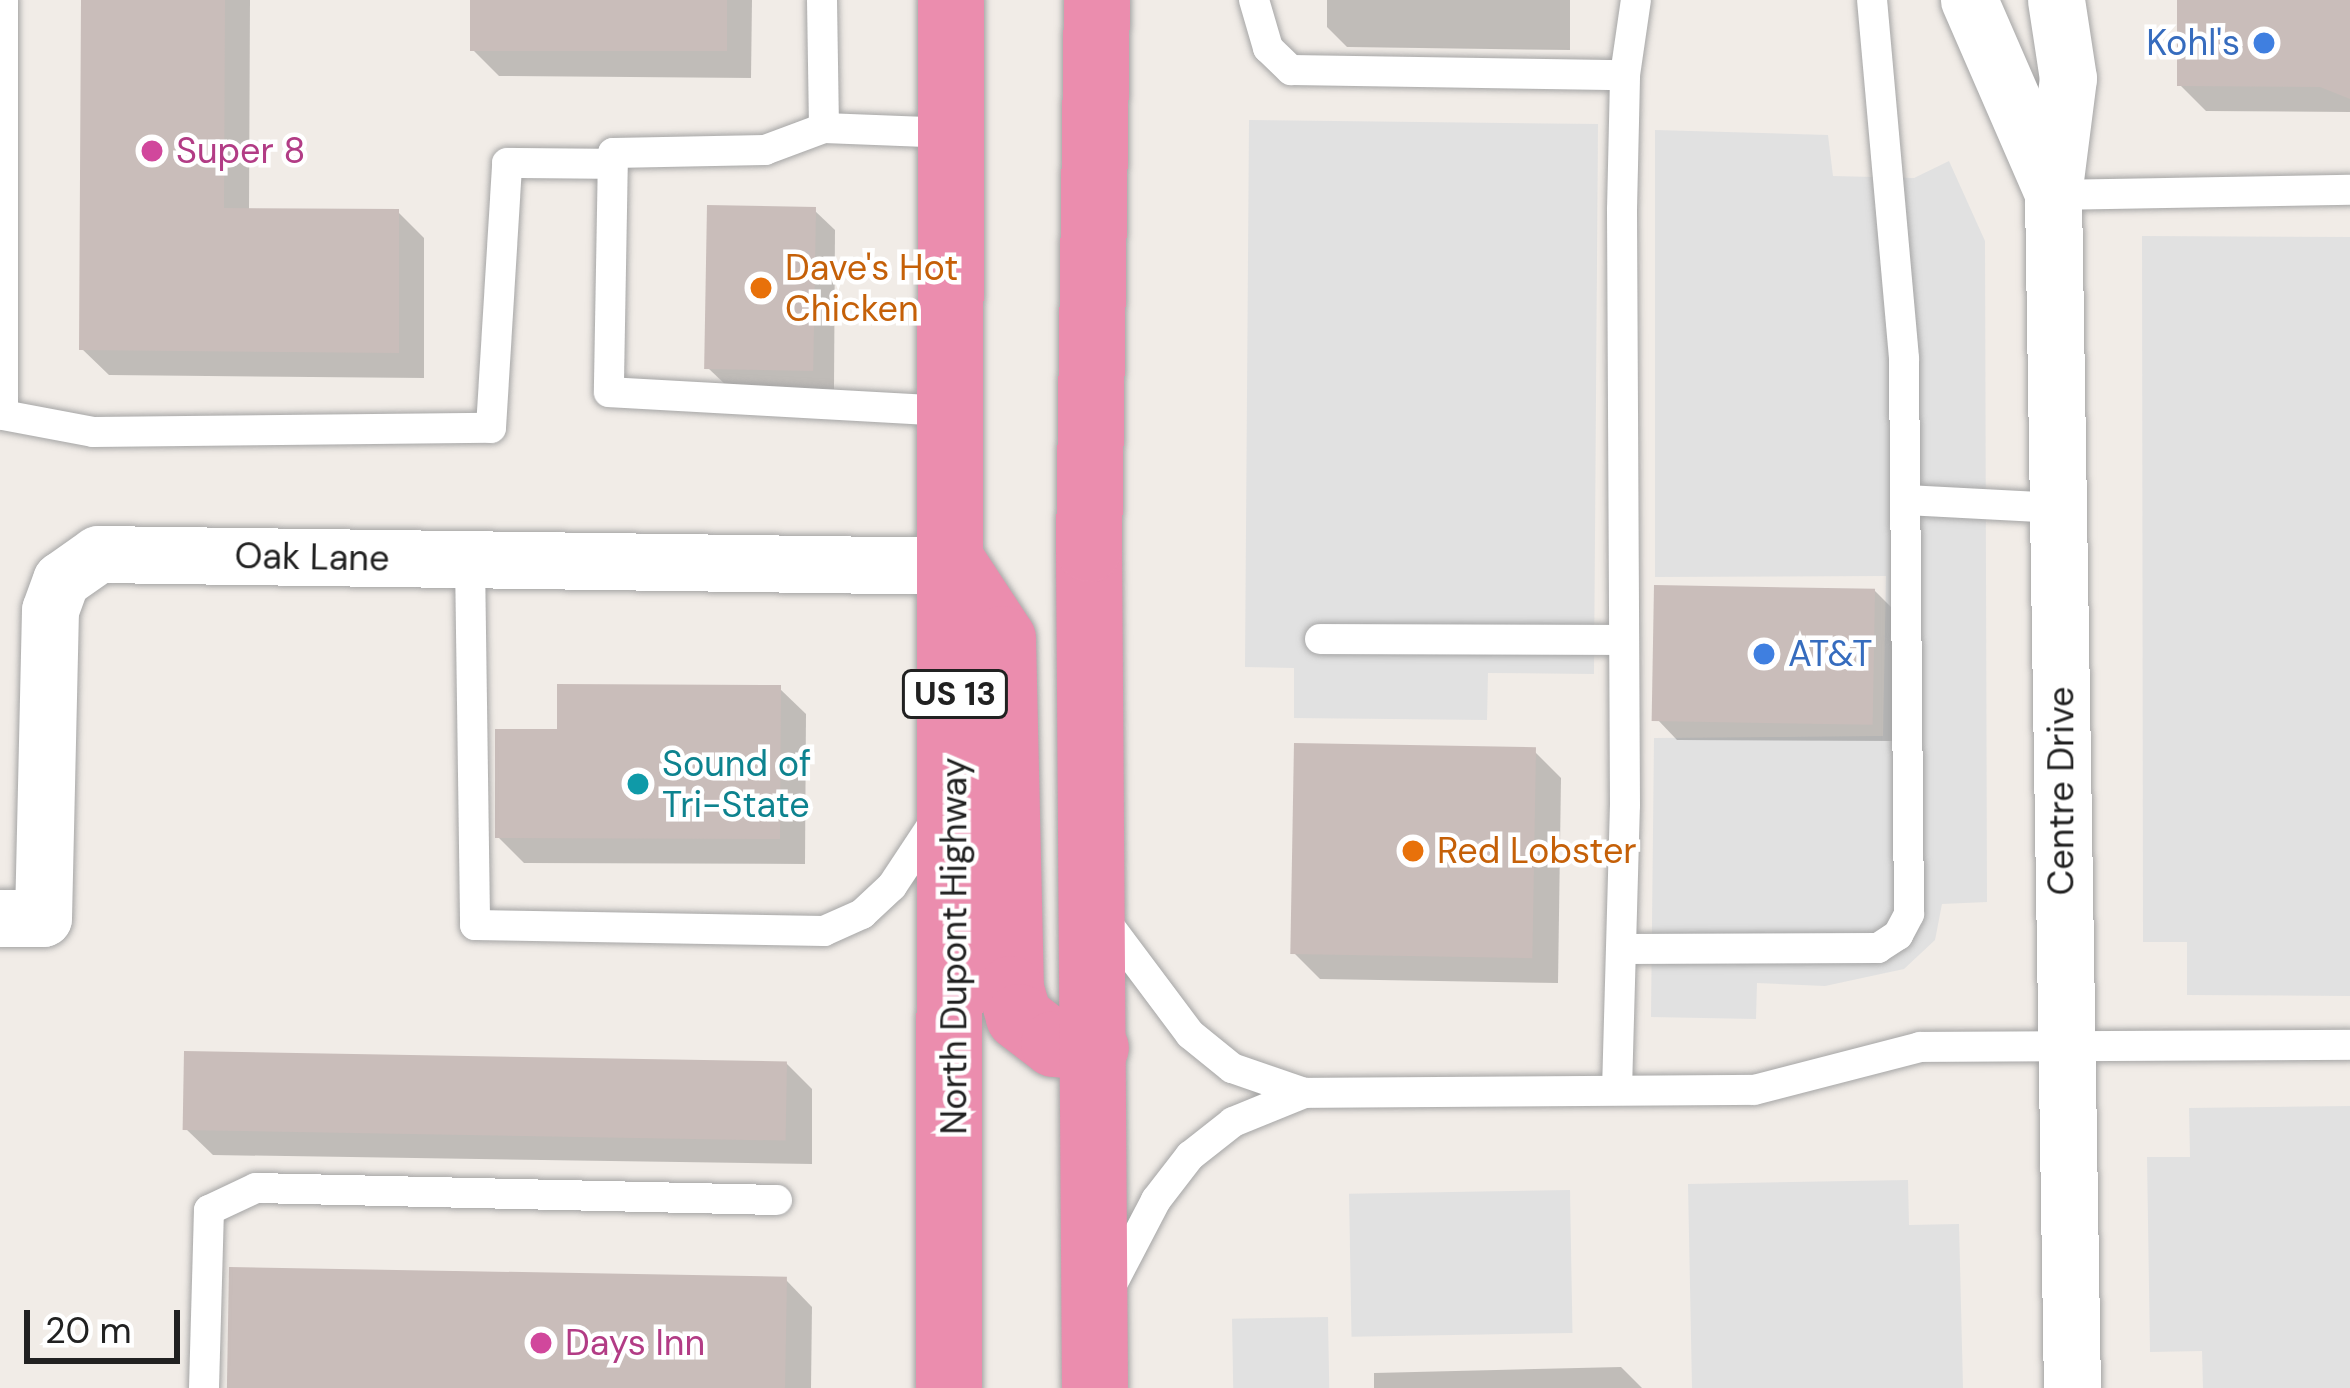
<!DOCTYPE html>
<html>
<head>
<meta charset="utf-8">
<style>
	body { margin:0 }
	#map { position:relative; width:2350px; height:1388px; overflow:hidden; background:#f1ece7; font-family:"DM Sans",sans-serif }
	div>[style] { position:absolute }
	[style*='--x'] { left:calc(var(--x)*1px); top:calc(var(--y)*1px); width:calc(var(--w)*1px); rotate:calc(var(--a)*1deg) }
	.parking>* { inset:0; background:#e1e1e1; transform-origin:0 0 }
	.shadow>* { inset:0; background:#0003 }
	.building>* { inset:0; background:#c9bdba; transform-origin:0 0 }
	.roads { filter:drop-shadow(0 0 3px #a5a5a5) drop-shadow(0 0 3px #a5a5a5) }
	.lane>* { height:30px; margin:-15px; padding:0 15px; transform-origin:15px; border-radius:15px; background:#fff }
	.street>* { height:57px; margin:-28.5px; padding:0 28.5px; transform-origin:28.5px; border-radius:28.5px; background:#fff }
	.highway>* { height:66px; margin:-33px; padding:0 33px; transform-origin:33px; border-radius:33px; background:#eb8dae }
	.dots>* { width:33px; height:33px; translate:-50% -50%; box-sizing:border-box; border:6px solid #fff; border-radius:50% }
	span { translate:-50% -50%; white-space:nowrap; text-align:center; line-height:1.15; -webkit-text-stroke:9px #fff; paint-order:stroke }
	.shield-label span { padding:3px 9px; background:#fff; border:3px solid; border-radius:9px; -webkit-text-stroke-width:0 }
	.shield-label { font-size:33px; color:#212121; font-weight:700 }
	.shop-label { font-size:36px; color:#366cbe }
	.right { translate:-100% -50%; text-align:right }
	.left { translate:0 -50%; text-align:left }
	.hotel-label { font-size:36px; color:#b23c85 }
	.food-label { font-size:36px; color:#c56008 }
	.street-label { font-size:36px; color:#212121 }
	.culture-label { font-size:36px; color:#0d838f }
	.scale { position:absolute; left:24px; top:1310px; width:156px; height:54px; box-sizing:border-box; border:6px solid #212121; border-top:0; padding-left:15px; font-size:36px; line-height:42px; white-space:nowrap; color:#212121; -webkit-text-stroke:9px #fff; paint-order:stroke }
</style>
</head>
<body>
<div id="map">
	<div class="parking">
		<i style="clip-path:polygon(1249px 120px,1598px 124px,1594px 674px,1488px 673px,1487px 720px,1294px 718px,1294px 668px,1245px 667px)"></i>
		<i style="clip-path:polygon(1655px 130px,1828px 135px,1833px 176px,1914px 178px,1949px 161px,1985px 241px,1987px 902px,1942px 904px,1935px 940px,1904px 969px,1825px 986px,1757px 983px,1756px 1019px,1651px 1017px,1654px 738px,1883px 736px,1886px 576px,1655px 577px)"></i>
		<i style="clip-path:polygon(2142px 236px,2350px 237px,2350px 996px,2187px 995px,2187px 942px,2143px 942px)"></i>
		<i style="clip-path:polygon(2350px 1106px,2350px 1388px,2203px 1388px,2202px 1351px,2150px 1352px,2147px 1157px,2190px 1157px,2189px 1108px)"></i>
		<i style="clip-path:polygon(1908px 1180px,1909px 1225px,1959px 1224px,1963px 1388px,1692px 1388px,1688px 1184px)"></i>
		<i style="left:1570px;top:1190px;width:143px;height:221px;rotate:89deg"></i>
		<i style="left:1328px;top:1317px;width:71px;height:96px;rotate:89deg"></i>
	</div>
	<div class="shadow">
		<i style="clip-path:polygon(84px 0,250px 0,249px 211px,398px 212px,424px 238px,424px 378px,109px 375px,82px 349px)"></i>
		<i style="clip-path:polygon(473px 0,752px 0,751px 78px,499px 76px,473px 50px)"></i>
		<i style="clip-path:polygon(1327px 0,1570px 0,1570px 50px,1347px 47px,1327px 27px)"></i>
		<i style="clip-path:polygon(2180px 0,2350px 0,2350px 112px,2206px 111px,2180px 85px)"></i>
		<i style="clip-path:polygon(814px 210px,835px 230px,834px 389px,729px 388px,708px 368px)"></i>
		<i style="clip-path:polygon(1874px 590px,1894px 610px,1894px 741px,1677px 740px,1657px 719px)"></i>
		<i style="clip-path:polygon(779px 688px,806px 714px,805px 864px,524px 863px,498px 837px,560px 732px)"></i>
		<i style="clip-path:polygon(1535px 752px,1561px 778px,1558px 983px,1320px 979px,1293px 952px)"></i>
		<i style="clip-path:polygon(786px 1063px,812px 1089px,812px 1164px,213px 1155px,186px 1129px)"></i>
		<i style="clip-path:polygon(786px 1280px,812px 1307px,811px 1388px,230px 1388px)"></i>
		<i style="clip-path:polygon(1621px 1367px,1642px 1388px,1374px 1388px,1374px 1373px)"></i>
	</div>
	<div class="building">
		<i style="clip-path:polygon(81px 0,225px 0,224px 208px,399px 209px,399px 353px,79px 350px)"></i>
		<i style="left:470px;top:0;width:257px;height:51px"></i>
		<i style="clip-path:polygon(2177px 0,2350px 0,2350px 99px,2320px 87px,2177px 86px)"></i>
		<i style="left:707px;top:205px;width:109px;height:164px;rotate:1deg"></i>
		<i style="left:1654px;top:585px;width:221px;height:136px;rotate:1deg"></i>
		<i style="clip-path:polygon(557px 684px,781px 685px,780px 839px,495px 838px,495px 729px,557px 729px)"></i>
		<i style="left:1294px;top:743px;width:242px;height:211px;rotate:1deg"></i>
		<i style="left:184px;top:1051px;width:603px;height:79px;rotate:1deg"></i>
		<i style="left:229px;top:1267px;width:558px;height:121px;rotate:1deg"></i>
	</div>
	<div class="roads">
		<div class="lane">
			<i style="--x:3;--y:0;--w:415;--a:90"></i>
			<i style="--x:3;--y:415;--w:92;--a:10.7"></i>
			<i style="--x:93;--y:432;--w:398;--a:-0.6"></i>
			<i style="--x:491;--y:428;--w:265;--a:-86.5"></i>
			<i style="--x:507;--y:163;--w:105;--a:0.5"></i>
			<i style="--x:822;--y:0;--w:128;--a:89.1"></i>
			<i style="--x:824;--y:128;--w:128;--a:2.2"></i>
			<i style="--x:1254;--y:0;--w:50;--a:73.7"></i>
			<i style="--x:1268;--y:48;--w:32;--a:44"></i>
			<i style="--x:1291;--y:70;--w:334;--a:0.9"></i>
			<i style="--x:824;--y:128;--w:63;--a:159.6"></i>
			<i style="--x:765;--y:150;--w:152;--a:178.9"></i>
			<i style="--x:613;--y:153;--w:239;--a:91"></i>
			<i style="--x:609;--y:392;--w:346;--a:3.2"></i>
			<i style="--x:2053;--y:195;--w:297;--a:-1"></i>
			<i style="--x:1907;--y:500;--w:155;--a:3"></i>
			<i style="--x:470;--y:560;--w:365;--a:89.2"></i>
			<i style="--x:475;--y:925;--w:349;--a:1"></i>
			<i style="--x:824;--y:931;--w:42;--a:-24.1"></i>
			<i style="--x:862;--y:914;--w:41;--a:-43"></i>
			<i style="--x:892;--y:886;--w:85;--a:-56.5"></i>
			<i style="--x:1320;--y:639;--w:303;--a:0.2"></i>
			<i style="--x:1104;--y:919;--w:144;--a:53.2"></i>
			<i style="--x:1190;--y:1034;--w:54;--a:39"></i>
			<i style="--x:1232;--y:1068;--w:76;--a:19.1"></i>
			<i style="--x:1304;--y:1093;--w:450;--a:-0.4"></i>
			<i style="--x:1754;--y:1090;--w:171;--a:-14.5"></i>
			<i style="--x:1920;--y:1047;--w:430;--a:-0.3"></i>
			<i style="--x:1623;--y:949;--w:255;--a:-0.2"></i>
			<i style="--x:1878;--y:948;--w:24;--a:-33"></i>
			<i style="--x:1898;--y:935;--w:24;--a:-62"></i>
			<i style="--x:1909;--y:914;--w:556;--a:-90.52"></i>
			<i style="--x:1904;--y:358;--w:359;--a:-95.1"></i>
			<i style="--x:1617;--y:1090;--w:285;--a:-88.4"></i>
			<i style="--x:1625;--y:805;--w:595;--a:-90.29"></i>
			<i style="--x:1622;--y:210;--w:135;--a:-88.7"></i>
			<i style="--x:1625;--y:75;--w:76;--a:-81.7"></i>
			<i style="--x:1109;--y:1290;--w:102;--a:-62.4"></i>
			<i style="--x:1156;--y:1200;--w:56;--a:-52.3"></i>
			<i style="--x:1190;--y:1156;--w:55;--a:-38.3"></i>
			<i style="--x:1233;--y:1122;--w:77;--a:-22.2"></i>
			<i style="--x:204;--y:1388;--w:178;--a:-88.4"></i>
			<i style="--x:209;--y:1210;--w:52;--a:-25.1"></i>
			<i style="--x:256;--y:1188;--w:521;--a:1.32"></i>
		</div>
		<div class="street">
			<i style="--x:1969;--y:0;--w:208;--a:66.5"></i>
			<i style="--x:2056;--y:0;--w:79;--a:81.3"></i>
			<i style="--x:2068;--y:78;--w:118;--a:97.3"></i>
			<i style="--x:2053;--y:195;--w:1193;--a:89.09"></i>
			<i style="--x:0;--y:918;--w:43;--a:0"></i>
			<i style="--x:43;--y:918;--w:308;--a:-88.7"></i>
			<i style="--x:50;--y:610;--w:32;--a:-70"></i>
			<i style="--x:61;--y:580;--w:45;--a:-35.1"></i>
			<i style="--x:98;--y:554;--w:857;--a:0.8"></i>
		</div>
		<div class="highway">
			<i style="--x:955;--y:566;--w:87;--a:56.7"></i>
			<i style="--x:1003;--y:639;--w:350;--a:88.7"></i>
			<i style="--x:1011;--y:989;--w:29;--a:74"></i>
			<i style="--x:1019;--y:1017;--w:44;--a:37.6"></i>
			<i style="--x:1054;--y:1044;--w:42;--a:5.4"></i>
			<i style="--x:949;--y:1388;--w:1388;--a:-89.92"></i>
			<i style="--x:1095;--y:1388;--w:839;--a:-90.41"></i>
			<i style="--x:1089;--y:549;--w:549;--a:-89.17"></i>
		</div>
	</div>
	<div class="dots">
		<i style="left:2264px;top:43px;background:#3f7fe0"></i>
		<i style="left:152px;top:151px;background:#d1479c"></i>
		<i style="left:761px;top:288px;background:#e8710a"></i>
		<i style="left:1764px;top:654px;background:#3f7fe0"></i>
		<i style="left:638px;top:784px;background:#0f9aa8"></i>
		<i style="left:1413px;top:851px;background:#e8710a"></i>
		<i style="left:541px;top:1343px;background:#d1479c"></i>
	</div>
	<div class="shield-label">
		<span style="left:955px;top:694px">US 13</span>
	</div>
	<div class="shop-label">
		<span class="right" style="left:2240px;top:43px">Kohl's</span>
		<span class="left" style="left:1788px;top:654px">AT&amp;T</span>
	</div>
	<div class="hotel-label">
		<span class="left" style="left:176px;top:151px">Super 8</span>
		<span class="left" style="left:565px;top:1343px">Days Inn</span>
	</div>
	<div class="food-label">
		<span class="left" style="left:785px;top:288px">Dave's Hot<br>Chicken</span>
		<span class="left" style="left:1437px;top:851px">Red Lobster</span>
	</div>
	<div class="street-label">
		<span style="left:312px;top:557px;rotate:1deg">Oak Lane</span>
		<span style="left:2061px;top:791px;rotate:-90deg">Centre Drive</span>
		<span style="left:954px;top:946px;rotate:-90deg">North Dupont Highway</span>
	</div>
	<div class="culture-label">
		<span class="left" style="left:662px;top:784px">Sound of<br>Tri-State</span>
	</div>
	<div class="scale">20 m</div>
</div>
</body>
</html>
